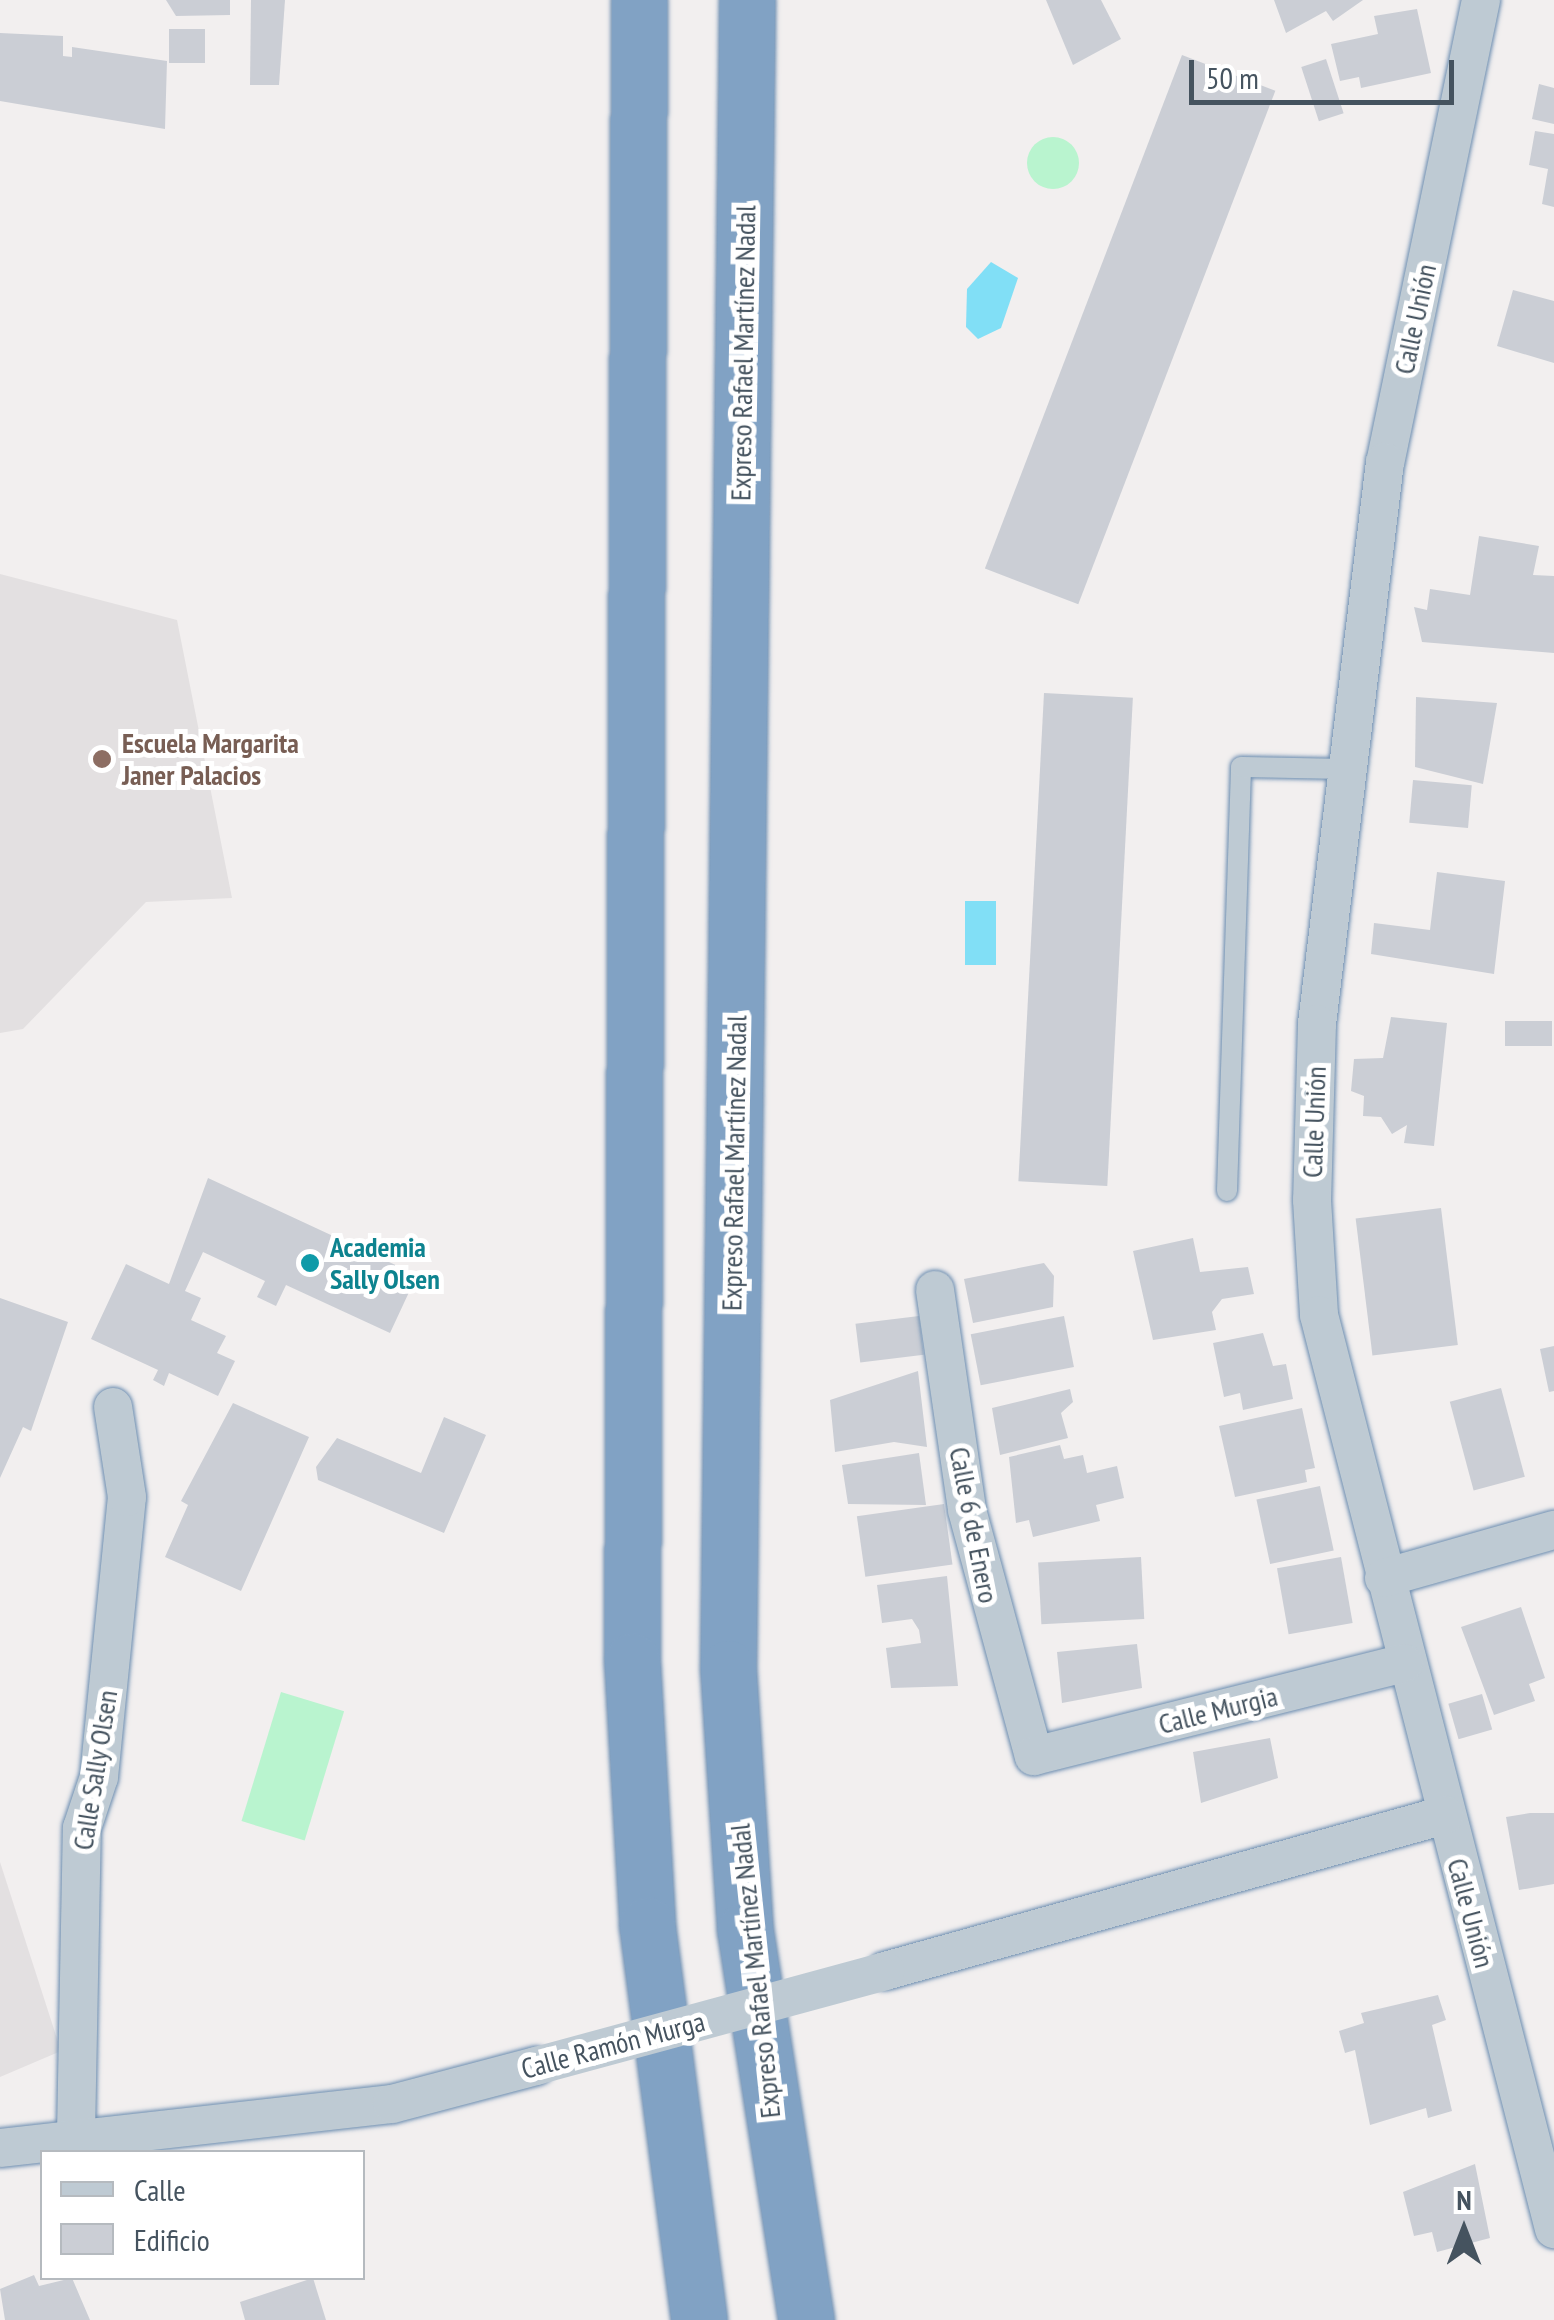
<!DOCTYPE html>
<html>
<head>
<meta charset="utf-8">
<style>
	body { margin:0 }
	#map { position:relative; width:1554px; height:2320px; overflow:hidden; background:#f2efef; font-family:"PT Sans Narrow",sans-serif }
	div>[style] { position:absolute }
	[style*='--x'] { left:calc(var(--x)*1px); top:calc(var(--y)*1px); width:calc(var(--w)*1px); rotate:calc(var(--a)*1deg) }
	.education>* { inset:0; background:#e3e0e1 }
	.green>* { inset:0; background:#b9f4cf; transform-origin:0 0 }
	.round { border-radius:50% }
	.water>* { inset:0; background:#81dff6; transform-origin:0 0 }
	.building>* { inset:0; background:#cbced5; transform-origin:0 0 }
	.roads { filter:drop-shadow(0 0 2px #6c8db0) drop-shadow(0 0 2px #6c8db0) }
	.service>* { height:20px; margin:-10px; padding:0 10px; transform-origin:10px; border-radius:10px; background:#becad3 }
	.minor>* { height:38px; margin:-19px; padding:0 19px; transform-origin:19px; border-radius:19px; background:#becad3 }
	.motorway>* { height:55px; margin:-27.5px; padding:0 27.5px; transform-origin:27.5px; border-radius:27.5px; background:#81a2c4 }
	.minor-bridge>* { height:38px; margin:-19px; padding:0 19px; transform-origin:19px; border-radius:19px; background:#becad3 }
	.dots>* { width:28px; height:28px; translate:-50% -50%; box-sizing:border-box; border:5px solid #fff; border-radius:50% }
	span { translate:-50% -50%; white-space:nowrap; text-align:center; line-height:1.15; -webkit-text-stroke:10px #fff; paint-order:stroke }
	.street-label { font-size:28px; color:#45535f }
	.education-label { font-size:28px; color:#785e54; font-weight:700 }
	.left { translate:0 -50%; text-align:left }
	.culture-label { font-size:28px; color:#0d838f; font-weight:700 }
	.legend { position:absolute; left:40px; top:2150px; width:325px; height:130px; box-sizing:border-box; background:#fff; border:2px solid #b5babf; margin:0; padding:12px 18px; list-style:none; font-size:30px; color:#45535f }
	.legend li { display:flex; align-items:center; gap:20px; height:50px }
	.legend b { width:50px; border:2px solid #b5babf }
	.north { position:absolute; left:1414px; top:2180px; width:100px; height:100px; -webkit-text-stroke:8px #fff; paint-order:stroke; rotate:0deg; font-size:28px; font-weight:700; line-height:40px; text-align:center; color:#45535f }
	.north::after { content:''; display:block; margin:auto; width:35px; height:45px; background:#45535f; clip-path:polygon(50% 0,100% 100%,50% 72%,0 100%) }
	.scale { position:absolute; left:1189px; top:60px; width:265px; height:45px; box-sizing:border-box; border:5px solid #45535f; border-top:0; padding-left:12px; font-size:30px; line-height:35px; white-space:nowrap; color:#45535f; -webkit-text-stroke:8px #fff; paint-order:stroke }
</style>
</head>
<body>
<div id="map">
	<div class="education">
		<i style="clip-path:polygon(0 574px,177px 620px,232px 898px,146px 902px,23px 1029px,0 1033px)"></i>
		<i style="clip-path:polygon(0 1862px,61px 2051px,0 2077px)"></i>
	</div>
	<div class="green">
		<i class="round" style="left:1027px;top:137px;width:52px;height:52px"></i>
		<i style="left:281px;top:1692px;width:66px;height:135px;rotate:17deg"></i>
	</div>
	<div class="water">
		<i style="clip-path:polygon(991px 262px,1018px 278px,1001px 328px,978px 339px,966px 327px,967px 289px)"></i>
		<i style="left:965px;top:901px;width:31px;height:64px"></i>
	</div>
	<div class="building">
		<i style="clip-path:polygon(166px 0,230px 0,230px 15px,176px 16px)"></i>
		<i style="clip-path:polygon(251px 0,285px 0,279px 85px,250px 85px)"></i>
		<i style="clip-path:polygon(1046px 0,1101px 0,1121px 39px,1073px 65px)"></i>
		<i style="clip-path:polygon(1274px 0,1363px 0,1333px 21px,1326px 11px,1286px 33px)"></i>
		<i style="clip-path:polygon(1417px 9px,1431px 73px,1361px 88px,1359px 77px,1340px 81px,1331px 44px,1378px 34px,1374px 16px)"></i>
		<i style="left:169px;top:29px;width:36px;height:34px"></i>
		<i style="clip-path:polygon(0 33px,63px 36px,63px 56px,72px 57px,72px 47px,167px 61px,165px 129px,0 101px)"></i>
		<i style="left:1182px;top:55px;width:100px;height:550px;rotate:21deg"></i>
		<i style="left:1326px;top:59px;width:57px;height:26px;rotate:72deg"></i>
		<i style="clip-path:polygon(1539px 84px,1554px 88px,1554px 124px,1532px 119px)"></i>
		<i style="clip-path:polygon(1535px 131px,1554px 134px,1554px 207px,1542px 204px,1548px 169px,1529px 165px)"></i>
		<i style="clip-path:polygon(1513px 290px,1554px 301px,1554px 363px,1497px 346px)"></i>
		<i style="clip-path:polygon(1479px 536px,1539px 546px,1533px 575px,1554px 576px,1554px 653px,1422px 642px,1414px 607px,1427px 610px,1430px 589px,1470px 595px)"></i>
		<i style="left:1044px;top:693px;width:89px;height:489px;rotate:3deg"></i>
		<i style="clip-path:polygon(1416px 697px,1497px 703px,1483px 784px,1415px 767px)"></i>
		<i style="left:1413px;top:780px;width:59px;height:43px;rotate:5deg"></i>
		<i style="clip-path:polygon(1437px 872px,1505px 881px,1494px 974px,1371px 954px,1374px 923px,1430px 930px)"></i>
		<i style="clip-path:polygon(1391px 1017px,1447px 1023px,1434px 1146px,1404px 1143px,1407px 1125px,1392px 1134px,1381px 1117px,1363px 1116px,1364px 1096px,1351px 1091px,1354px 1059px,1383px 1058px)"></i>
		<i style="left:1505px;top:1021px;width:47px;height:25px"></i>
		<i style="clip-path:polygon(208px 1178px,417px 1275px,390px 1333px,286px 1285px,276px 1306px,257px 1297px,265px 1281px,203px 1252px,185px 1291px,201px 1298px,191px 1320px,226px 1336px,217px 1353px,235px 1361px,218px 1396px,169px 1373px,164px 1386px,153px 1380px,158px 1370px,91px 1339px,126px 1264px,169px 1284px)"></i>
		<i style="left:1441px;top:1208px;width:138px;height:86px;rotate:83deg"></i>
		<i style="clip-path:polygon(1193px 1238px,1200px 1272px,1248px 1267px,1254px 1294px,1222px 1299px,1212px 1312px,1216px 1330px,1153px 1340px,1133px 1251px)"></i>
		<i style="clip-path:polygon(1044px 1263px,1054px 1276px,1053px 1307px,973px 1323px,964px 1279px)"></i>
		<i style="clip-path:polygon(0 1298px,68px 1322px,31px 1431px,23px 1427px,0 1478px)"></i>
		<i style="left:919px;top:1316px;width:39px;height:64px;rotate:83deg"></i>
		<i style="left:1064px;top:1316px;width:52px;height:95px;rotate:79deg"></i>
		<i style="clip-path:polygon(1263px 1333px,1273px 1366px,1286px 1364px,1293px 1399px,1243px 1410px,1240px 1393px,1224px 1397px,1213px 1343px)"></i>
		<i style="clip-path:polygon(1554px 1346px,1554px 1391px,1549px 1392px,1540px 1349px)"></i>
		<i style="clip-path:polygon(918px 1371px,927px 1447px,894px 1442px,835px 1452px,830px 1400px)"></i>
		<i style="left:1501px;top:1388px;width:92px;height:53px;rotate:75deg"></i>
		<i style="clip-path:polygon(1070px 1389px,1073px 1402px,1061px 1413px,1068px 1438px,1000px 1455px,992px 1408px)"></i>
		<i style="clip-path:polygon(233px 1403px,309px 1437px,241px 1591px,165px 1557px,188px 1505px,181px 1501px)"></i>
		<i style="clip-path:polygon(1302px 1408px,1315px 1468px,1305px 1470px,1307px 1482px,1235px 1497px,1219px 1426px)"></i>
		<i style="clip-path:polygon(444px 1417px,486px 1435px,444px 1533px,318px 1480px,316px 1467px,337px 1438px,421px 1473px)"></i>
		<i style="clip-path:polygon(1060px 1445px,1064px 1459px,1083px 1455px,1087px 1473px,1117px 1466px,1124px 1498px,1096px 1505px,1100px 1521px,1033px 1537px,1029px 1520px,1016px 1523px,1009px 1457px)"></i>
		<i style="clip-path:polygon(919px 1453px,926px 1505px,848px 1504px,842px 1465px)"></i>
		<i style="left:1320px;top:1486px;width:66px;height:65px;rotate:78deg"></i>
		<i style="left:944px;top:1504px;width:61px;height:88px;rotate:82deg"></i>
		<i style="left:1141px;top:1557px;width:62px;height:103px;rotate:87deg"></i>
		<i style="left:1341px;top:1557px;width:67px;height:65px;rotate:80deg"></i>
		<i style="clip-path:polygon(947px 1576px,958px 1686px,891px 1688px,886px 1648px,921px 1643px,919px 1630px,912px 1619px,882px 1623px,877px 1585px)"></i>
		<i style="clip-path:polygon(1521px 1607px,1545px 1678px,1529px 1684px,1535px 1701px,1494px 1715px,1461px 1627px)"></i>
		<i style="clip-path:polygon(1137px 1644px,1142px 1688px,1062px 1703px,1057px 1652px)"></i>
		<i style="left:1482px;top:1694px;width:37px;height:35px;rotate:74deg"></i>
		<i style="clip-path:polygon(1270px 1738px,1278px 1778px,1201px 1803px,1193px 1752px)"></i>
		<i style="clip-path:polygon(1530px 1813px,1554px 1813px,1554px 1884px,1519px 1890px,1506px 1817px)"></i>
		<i style="clip-path:polygon(1438px 1995px,1446px 2020px,1432px 2025px,1452px 2111px,1428px 2118px,1426px 2108px,1370px 2125px,1355px 2050px,1345px 2053px,1339px 2031px,1364px 2023px,1361px 2013px)"></i>
		<i style="clip-path:polygon(1475px 2164px,1490px 2238px,1437px 2252px,1432px 2232px,1414px 2236px,1403px 2192px)"></i>
		<i style="clip-path:polygon(34px 2275px,39px 2286px,72px 2278px,90px 2320px,5px 2320px,0 2289px)"></i>
		<i style="clip-path:polygon(313px 2278px,326px 2320px,245px 2320px,240px 2302px)"></i>
	</div>
	<div class="roads">
		<div class="service">
			<i style="--x:1227;--y:1191;--w:424;--a:-88.1"></i>
			<i style="--x:1241;--y:767;--w:107;--a:1.1"></i>
		</div>
		<div class="minor">
			<i style="--x:1481;--y:0;--w:472;--a:101.7"></i>
			<i style="--x:1385;--y:462;--w:566;--a:96.9"></i>
			<i style="--x:1317;--y:1024;--w:176;--a:91.6"></i>
			<i style="--x:1312;--y:1200;--w:115;--a:86.5"></i>
			<i style="--x:1319;--y:1315;--w:944;--a:75.58"></i>
			<i style="--x:935;--y:1290;--w:222;--a:81.7"></i>
			<i style="--x:967;--y:1510;--w:255;--a:74.8"></i>
			<i style="--x:1034;--y:1756;--w:381;--a:-14.1"></i>
			<i style="--x:1384;--y:1578;--w:177;--a:-15.8"></i>
			<i style="--x:885;--y:1971;--w:581;--a:-15.57"></i>
			<i style="--x:76;--y:2134;--w:306;--a:-88.9"></i>
			<i style="--x:82;--y:1828;--w:54;--a:-71.6"></i>
			<i style="--x:99;--y:1777;--w:281;--a:-84.3"></i>
			<i style="--x:127;--y:1497;--w:91;--a:-98.8"></i>
			<i style="--x:0;--y:2148;--w:394;--a:-6.4"></i>
			<i style="--x:392;--y:2104;--w:149;--a:-14.8"></i>
		</div>
		<div class="motorway">
			<i style="--x:639;--y:0;--w:1661;--a:90.24"></i>
			<i style="--x:632;--y:1661;--w:264;--a:86.7"></i>
			<i style="--x:647;--y:1925;--w:398;--a:82.5"></i>
			<i style="--x:747;--y:0;--w:1668;--a:90.65"></i>
			<i style="--x:728;--y:1668;--w:263;--a:86.3"></i>
			<i style="--x:745;--y:1930;--w:395;--a:81.1"></i>
		</div>
	</div>
	<div class="minor-bridge">
		<i style="--x:536;--y:2066;--w:362;--a:-15.2"></i>
	</div>
	<div class="dots">
		<i style="left:102px;top:759px;background:#8d6e63"></i>
		<i style="left:310px;top:1263px;background:#0f9aa8"></i>
	</div>
	<div class="street-label">
		<span style="left:1415px;top:319px;rotate:-78deg">Calle Unión</span>
		<span style="left:743px;top:353px;rotate:-89deg">Expreso Rafael Martínez Nadal</span>
		<span style="left:1314px;top:1122px;rotate:-88deg">Calle Unión</span>
		<span style="left:734px;top:1163px;rotate:-89deg">Expreso Rafael Martínez Nadal</span>
		<span style="left:974px;top:1525px;rotate:79deg">Calle 6 de Enero</span>
		<span style="left:1218px;top:1710px;rotate:-14deg">Calle Murgia</span>
		<span style="left:95px;top:1770px;rotate:-81deg">Calle Sally Olsen</span>
		<span style="left:1471px;top:1913px;rotate:75deg">Calle Unión</span>
		<span style="left:755px;top:1971px;rotate:-96deg">Expreso Rafael Martínez Nadal</span>
		<span style="left:613px;top:2045px;rotate:-15deg">Calle Ramón Murga</span>
	</div>
	<div class="education-label">
		<span class="left" style="left:122px;top:759px">Escuela Margarita<br>Janer Palacios</span>
	</div>
	<div class="culture-label">
		<span class="left" style="left:330px;top:1263px">Academia<br>Sally Olsen</span>
	</div>
	<ul class="legend">
	<li><b style="height:12px;background:#becad3"></b>Calle</li>
	<li><b style="height:28px;background:#cbced5"></b>Edificio</li>
	</ul>
	<div class="north">N</div>
	<div class="scale">50 m</div>
</div>
</body>
</html>
